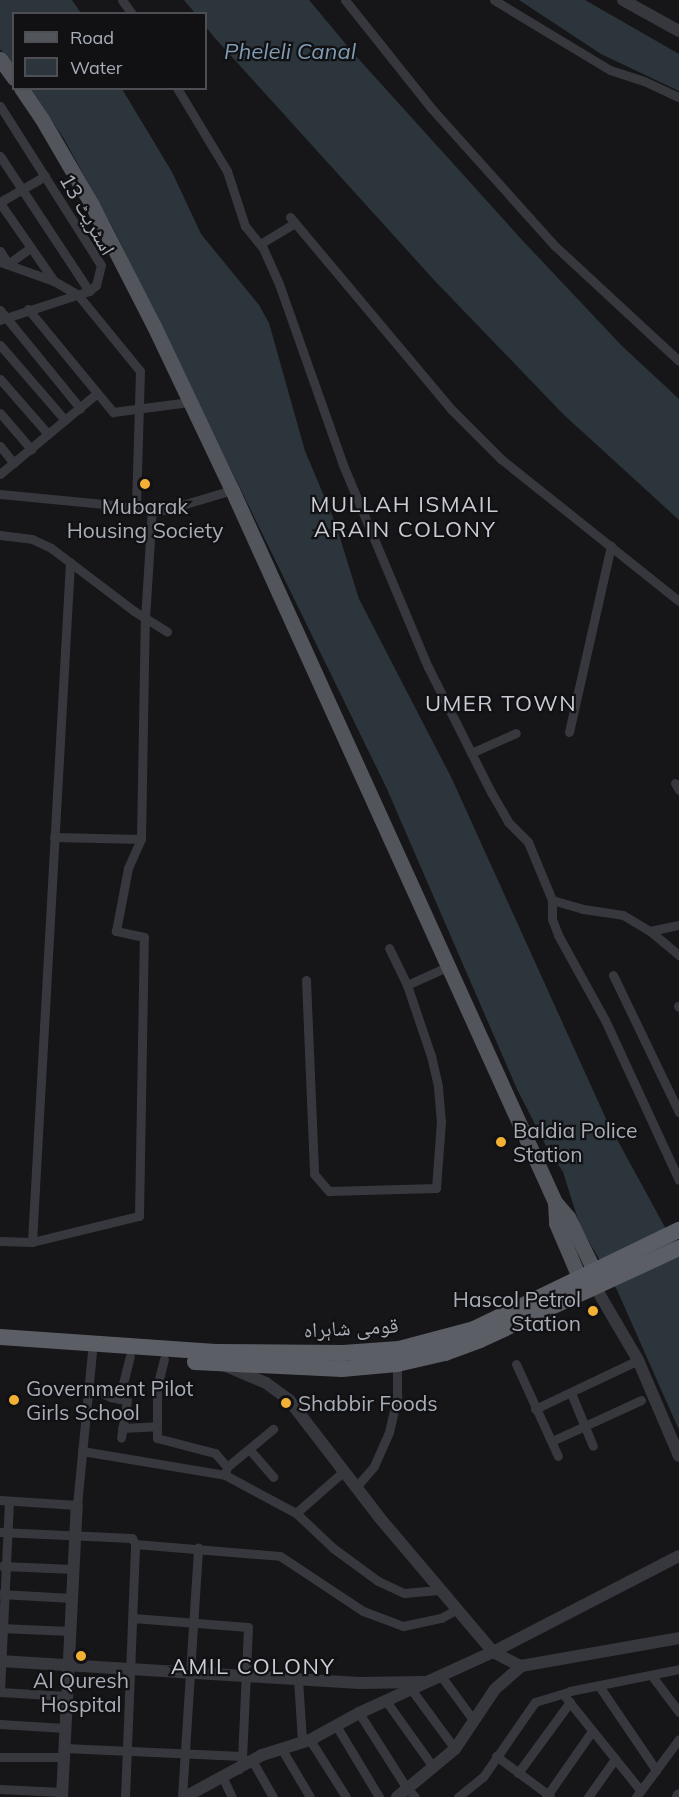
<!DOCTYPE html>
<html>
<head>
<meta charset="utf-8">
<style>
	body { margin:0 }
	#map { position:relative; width:679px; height:1797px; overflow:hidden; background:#161618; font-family:Mulish,"Noto Naskh Arabic",sans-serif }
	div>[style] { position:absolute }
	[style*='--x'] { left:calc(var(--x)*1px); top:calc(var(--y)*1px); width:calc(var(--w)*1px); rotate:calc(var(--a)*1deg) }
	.water>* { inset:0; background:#2c353c }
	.minor>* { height:9px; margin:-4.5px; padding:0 4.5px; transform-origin:4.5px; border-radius:4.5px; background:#37383d }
	.tertiary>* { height:12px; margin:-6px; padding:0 6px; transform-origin:6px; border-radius:6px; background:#37383d }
	.primary>* { height:15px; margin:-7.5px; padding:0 7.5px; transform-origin:7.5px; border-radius:7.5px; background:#53555c }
	.trunk>* { height:16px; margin:-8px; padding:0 8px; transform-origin:8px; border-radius:8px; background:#5b5e65 }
	.dots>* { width:16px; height:16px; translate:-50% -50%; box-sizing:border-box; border:3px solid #111113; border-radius:50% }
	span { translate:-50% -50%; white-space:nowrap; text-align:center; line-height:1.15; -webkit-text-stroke:4.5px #111113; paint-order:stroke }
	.street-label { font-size:21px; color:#a8adb8 }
	.poi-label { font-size:21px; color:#a8adb8 }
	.left { translate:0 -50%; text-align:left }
	.right { translate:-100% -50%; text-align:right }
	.water-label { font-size:22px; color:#7f9bb3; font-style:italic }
	.neighbourhood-label { font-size:22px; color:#c9ccd4; letter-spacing:1.5px }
	.legend { position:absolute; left:12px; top:12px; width:195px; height:78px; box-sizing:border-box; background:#111113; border:2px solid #4d4f55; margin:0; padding:8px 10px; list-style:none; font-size:18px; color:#a8adb8 }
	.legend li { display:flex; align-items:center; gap:12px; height:30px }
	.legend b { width:30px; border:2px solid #4d4f55 }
</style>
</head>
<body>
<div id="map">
	<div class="water">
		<i style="clip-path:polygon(0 0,72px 0,81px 13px,14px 14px,13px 66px,0 49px)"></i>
		<i style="clip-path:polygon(184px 0,309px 0,355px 55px,523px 241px,622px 346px,679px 399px,679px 520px,563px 414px,434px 280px,214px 37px,206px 27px,206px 14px,195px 13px)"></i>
		<i style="clip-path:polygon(519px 0,585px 0,679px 54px,679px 91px,601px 54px)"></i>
		<i style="clip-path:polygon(31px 89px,122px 89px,172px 172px,201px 234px,259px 305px,269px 323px,305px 451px,335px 522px,359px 599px,452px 779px,607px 1121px,679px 1253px,679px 1430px,617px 1290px,580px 1226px,563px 1172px,545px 1144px,517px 1089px,387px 789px,114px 230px,64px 139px)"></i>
	</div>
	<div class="minor">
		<i style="--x:122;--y:0;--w:17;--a:54"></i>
		<i style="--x:345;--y:0;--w:139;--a:51.4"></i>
		<i style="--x:432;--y:109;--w:184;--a:48.1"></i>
		<i style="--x:555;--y:246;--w:169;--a:42.8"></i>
		<i style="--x:494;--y:0;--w:135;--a:31.1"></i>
		<i style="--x:610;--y:70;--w:36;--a:18"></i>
		<i style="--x:644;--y:81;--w:38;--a:25"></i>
		<i style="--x:177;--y:88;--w:97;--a:58.9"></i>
		<i style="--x:227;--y:171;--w:58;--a:71.9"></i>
		<i style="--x:245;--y:226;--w:28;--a:51"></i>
		<i style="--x:263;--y:248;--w:39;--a:66"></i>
		<i style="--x:279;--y:284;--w:192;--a:70.5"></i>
		<i style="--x:343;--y:465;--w:219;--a:67.2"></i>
		<i style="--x:428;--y:667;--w:140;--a:63.3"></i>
		<i style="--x:491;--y:792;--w:34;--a:60"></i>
		<i style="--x:508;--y:822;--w:28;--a:45"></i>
		<i style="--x:528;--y:842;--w:63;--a:67.5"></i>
		<i style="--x:552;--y:900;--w:19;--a:90"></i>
		<i style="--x:552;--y:919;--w:17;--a:69"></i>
		<i style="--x:558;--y:935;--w:97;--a:61.1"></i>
		<i style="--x:605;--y:1020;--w:176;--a:65.2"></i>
		<i style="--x:0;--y:106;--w:188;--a:57.6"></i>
		<i style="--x:101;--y:265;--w:21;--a:104"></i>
		<i style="--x:96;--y:285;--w:9;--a:139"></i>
		<i style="--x:89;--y:291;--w:94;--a:162"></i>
		<i style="--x:0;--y:156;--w:162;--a:56.6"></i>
		<i style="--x:0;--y:202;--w:52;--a:-30"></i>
		<i style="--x:0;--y:203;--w:95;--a:55.3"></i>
		<i style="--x:290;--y:217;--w:251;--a:50"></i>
		<i style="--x:451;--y:409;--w:71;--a:45"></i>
		<i style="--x:501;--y:459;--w:228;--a:38.6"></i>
		<i style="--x:260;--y:244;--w:41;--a:-31"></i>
		<i style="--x:0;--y:251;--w:15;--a:58"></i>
		<i style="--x:8;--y:264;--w:27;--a:-36"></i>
		<i style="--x:0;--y:262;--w:57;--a:19.4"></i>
		<i style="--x:54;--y:281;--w:28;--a:30"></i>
		<i style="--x:78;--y:295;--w:98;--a:50.8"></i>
		<i style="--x:140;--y:371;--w:136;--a:91.7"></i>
		<i style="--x:28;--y:309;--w:134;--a:50.5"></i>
		<i style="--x:113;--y:412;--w:77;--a:-7.5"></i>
		<i style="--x:0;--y:310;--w:127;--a:50.8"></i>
		<i style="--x:0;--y:345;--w:99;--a:49.1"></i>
		<i style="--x:0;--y:379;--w:73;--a:48.9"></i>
		<i style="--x:0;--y:413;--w:48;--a:49.3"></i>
		<i style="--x:0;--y:446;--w:22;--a:51"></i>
		<i style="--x:0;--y:474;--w:125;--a:-39.8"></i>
		<i style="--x:0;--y:494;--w:166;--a:5.5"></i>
		<i style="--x:165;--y:510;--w:70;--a:-16.6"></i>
		<i style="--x:0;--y:535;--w:32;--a:7"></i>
		<i style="--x:32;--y:539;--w:21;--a:25"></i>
		<i style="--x:51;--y:548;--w:104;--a:37.2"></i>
		<i style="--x:134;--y:611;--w:39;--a:32"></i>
		<i style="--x:569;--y:732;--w:191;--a:-77.3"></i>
		<i style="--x:471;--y:753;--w:49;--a:-24"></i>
		<i style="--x:675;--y:783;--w:8;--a:60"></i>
		<i style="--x:54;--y:837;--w:87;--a:1.3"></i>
		<i style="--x:141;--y:839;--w:220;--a:-89"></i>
		<i style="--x:145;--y:619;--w:110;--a:-86.4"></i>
		<i style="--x:552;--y:900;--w:32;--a:16"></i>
		<i style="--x:583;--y:909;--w:40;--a:8.5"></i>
		<i style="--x:623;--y:915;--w:31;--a:31"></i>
		<i style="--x:650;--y:931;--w:30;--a:-12"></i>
		<i style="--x:650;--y:931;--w:38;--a:40"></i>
		<i style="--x:613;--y:975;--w:152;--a:64.3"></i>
		<i style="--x:306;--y:980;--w:194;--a:87.6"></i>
		<i style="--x:314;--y:1174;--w:23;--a:49"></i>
		<i style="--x:329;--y:1191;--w:107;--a:-1.6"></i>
		<i style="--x:436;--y:1188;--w:66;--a:-85.7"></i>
		<i style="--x:441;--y:1122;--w:36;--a:-95"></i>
		<i style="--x:438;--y:1086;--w:31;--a:-103"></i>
		<i style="--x:431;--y:1056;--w:75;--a:-108.7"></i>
		<i style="--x:407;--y:985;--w:41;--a:-115.9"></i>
		<i style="--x:407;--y:985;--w:44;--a:-24.2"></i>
		<i style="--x:678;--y:1006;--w:1;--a:45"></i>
		<i style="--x:0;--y:1241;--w:32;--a:2"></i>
		<i style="--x:32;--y:1242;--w:110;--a:-13.7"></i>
		<i style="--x:139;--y:1216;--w:279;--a:-89"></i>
		<i style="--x:144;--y:937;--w:29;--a:-168"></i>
		<i style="--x:116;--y:931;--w:64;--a:-79.2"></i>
		<i style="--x:128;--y:868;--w:32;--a:-66"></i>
		<i style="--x:32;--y:1242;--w:681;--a:-86.8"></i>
		<i style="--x:164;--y:1359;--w:30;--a:104"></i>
		<i style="--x:157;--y:1388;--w:50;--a:90"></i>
		<i style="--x:157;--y:1438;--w:60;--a:14.5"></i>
		<i style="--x:215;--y:1453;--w:18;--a:49"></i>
		<i style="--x:516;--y:1364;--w:101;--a:65.5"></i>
		<i style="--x:88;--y:1387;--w:24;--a:24"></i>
		<i style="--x:110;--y:1397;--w:17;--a:10"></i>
		<i style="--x:127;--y:1400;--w:38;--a:99"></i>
		<i style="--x:571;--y:1393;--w:57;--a:67.5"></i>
		<i style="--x:119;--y:1399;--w:44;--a:-75.7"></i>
		<i style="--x:535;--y:1409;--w:114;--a:-25.4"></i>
		<i style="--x:122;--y:1428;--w:35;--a:-3"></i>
		<i style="--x:552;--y:1441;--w:98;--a:-24.7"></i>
		<i style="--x:249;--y:1449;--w:37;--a:49"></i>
		<i style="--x:82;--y:1451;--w:145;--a:9.5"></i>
		<i style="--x:225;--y:1475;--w:81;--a:28.2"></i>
		<i style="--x:296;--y:1513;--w:51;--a:43.4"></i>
		<i style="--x:333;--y:1548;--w:56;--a:36.3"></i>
		<i style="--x:378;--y:1581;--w:29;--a:25"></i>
		<i style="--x:404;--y:1593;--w:37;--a:-5"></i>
		<i style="--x:226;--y:1471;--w:4;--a:-76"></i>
		<i style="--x:227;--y:1467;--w:60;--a:-39.6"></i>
		<i style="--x:356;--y:1487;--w:28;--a:-49"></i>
		<i style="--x:374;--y:1466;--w:37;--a:-66"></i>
		<i style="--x:389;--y:1432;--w:37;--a:-77"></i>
		<i style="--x:397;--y:1396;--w:32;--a:-90"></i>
		<i style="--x:0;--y:1500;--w:77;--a:3.7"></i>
		<i style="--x:77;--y:1505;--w:153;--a:-84.4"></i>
		<i style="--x:296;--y:1513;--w:64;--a:-41.2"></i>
		<i style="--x:0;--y:1532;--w:132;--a:2.6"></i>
		<i style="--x:132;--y:1538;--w:7;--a:63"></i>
		<i style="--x:135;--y:1544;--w:145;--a:4.7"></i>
		<i style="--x:280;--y:1556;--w:100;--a:33.5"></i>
		<i style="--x:363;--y:1611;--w:43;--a:20.6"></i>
		<i style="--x:403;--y:1626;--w:39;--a:-12"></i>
		<i style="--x:441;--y:1618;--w:18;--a:-29"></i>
		<i style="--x:2;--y:1566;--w:72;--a:2.4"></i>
		<i style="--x:0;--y:1594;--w:72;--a:3.2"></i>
		<i style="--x:133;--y:1618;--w:115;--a:4.5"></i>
		<i style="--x:248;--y:1627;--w:134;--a:92.6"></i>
		<i style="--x:242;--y:1761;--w:9;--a:111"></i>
		<i style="--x:0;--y:1628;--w:70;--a:2.5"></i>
		<i style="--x:441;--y:1676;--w:56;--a:53.7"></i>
		<i style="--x:652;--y:1676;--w:45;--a:53.1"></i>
		<i style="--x:298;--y:1679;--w:62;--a:86.3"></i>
		<i style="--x:599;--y:1686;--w:102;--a:55.8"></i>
		<i style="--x:411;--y:1689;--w:74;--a:53.7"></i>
		<i style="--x:0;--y:1692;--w:191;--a:-87.3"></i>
		<i style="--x:0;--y:1692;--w:67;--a:3.4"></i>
		<i style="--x:563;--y:1694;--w:124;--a:51.2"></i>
		<i style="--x:386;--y:1701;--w:81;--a:54.5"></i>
		<i style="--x:359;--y:1713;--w:88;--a:57.6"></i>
		<i style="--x:406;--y:1787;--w:13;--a:48"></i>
		<i style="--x:0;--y:1724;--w:65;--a:3.5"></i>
		<i style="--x:337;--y:1727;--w:82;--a:59"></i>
		<i style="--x:310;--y:1740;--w:67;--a:57.7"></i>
		<i style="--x:64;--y:1748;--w:178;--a:2.6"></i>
		<i style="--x:281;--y:1748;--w:57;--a:59.4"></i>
		<i style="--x:496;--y:1756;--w:67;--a:36.5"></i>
		<i style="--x:0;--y:1757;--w:64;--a:0"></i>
		<i style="--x:253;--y:1762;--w:40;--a:60.3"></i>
		<i style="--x:518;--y:1773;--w:88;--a:-53.8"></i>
		<i style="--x:222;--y:1776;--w:23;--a:65"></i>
		<i style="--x:0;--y:1789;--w:62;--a:2.8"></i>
		<i style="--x:125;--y:1797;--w:253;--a:-87.7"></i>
		<i style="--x:182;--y:1797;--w:250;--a:-86.3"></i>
		<i style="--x:458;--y:1797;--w:32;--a:-39"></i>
		<i style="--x:483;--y:1777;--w:91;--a:-55.3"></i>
		<i style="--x:535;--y:1702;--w:37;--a:-17"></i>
		<i style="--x:570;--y:1691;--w:111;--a:-11.4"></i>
		<i style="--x:546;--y:1797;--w:80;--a:-55.1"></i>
		<i style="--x:588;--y:1797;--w:47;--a:-54.6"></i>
		<i style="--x:636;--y:1797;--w:72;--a:-53.4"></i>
	</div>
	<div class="tertiary">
		<i style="--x:623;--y:0;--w:64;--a:29"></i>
		<i style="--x:594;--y:1285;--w:87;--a:59.6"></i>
		<i style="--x:638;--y:1360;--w:104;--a:66.9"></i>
		<i style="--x:226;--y:1366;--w:43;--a:23"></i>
		<i style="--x:266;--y:1383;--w:29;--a:36"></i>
		<i style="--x:289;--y:1400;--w:148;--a:52.4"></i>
		<i style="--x:379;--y:1517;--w:177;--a:49.8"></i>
		<i style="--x:493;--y:1652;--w:31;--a:27"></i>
		<i style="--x:0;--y:1661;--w:360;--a:3.5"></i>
		<i style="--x:359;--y:1683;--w:64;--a:-0.9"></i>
		<i style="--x:62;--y:1797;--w:292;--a:-87.1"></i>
		<i style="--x:185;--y:1797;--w:88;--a:-28.6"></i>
		<i style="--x:262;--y:1755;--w:50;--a:-17.4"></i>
		<i style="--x:310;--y:1740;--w:56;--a:-28.9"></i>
		<i style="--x:359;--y:1713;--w:147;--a:-24.5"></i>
		<i style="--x:493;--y:1652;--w:209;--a:-27.3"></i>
		<i style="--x:397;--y:1797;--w:75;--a:-39.6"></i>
		<i style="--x:455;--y:1749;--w:72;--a:-56.3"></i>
		<i style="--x:495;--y:1689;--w:35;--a:-41"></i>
		<i style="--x:521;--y:1666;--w:160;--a:-10"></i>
		<i style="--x:678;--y:1797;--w:2;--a:-63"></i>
	</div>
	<div class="primary">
		<i style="--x:0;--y:59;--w:24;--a:54"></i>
		<i style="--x:21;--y:88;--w:37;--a:56"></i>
		<i style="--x:42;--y:119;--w:99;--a:59.8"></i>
		<i style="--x:92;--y:205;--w:136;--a:62.9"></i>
		<i style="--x:154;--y:326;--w:182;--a:64.6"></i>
		<i style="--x:232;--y:490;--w:782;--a:65.6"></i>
		<i style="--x:555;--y:1202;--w:20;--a:49"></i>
		<i style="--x:568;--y:1217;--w:59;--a:63.9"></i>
		<i style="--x:555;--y:1202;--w:21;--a:87"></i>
		<i style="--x:556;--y:1223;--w:59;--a:66.9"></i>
	</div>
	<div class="trunk">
		<i style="--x:0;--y:1337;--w:216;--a:4"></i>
		<i style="--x:215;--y:1352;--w:128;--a:0.4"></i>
		<i style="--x:343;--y:1353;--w:56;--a:-4.1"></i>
		<i style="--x:399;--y:1349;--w:78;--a:-14.9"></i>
		<i style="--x:474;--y:1329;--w:228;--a:-25.8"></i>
		<i style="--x:195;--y:1362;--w:147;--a:2.7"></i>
		<i style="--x:342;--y:1369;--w:55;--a:-5.2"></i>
		<i style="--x:397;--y:1364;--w:49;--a:-12.9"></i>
		<i style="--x:445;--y:1353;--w:37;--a:-20"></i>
		<i style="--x:480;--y:1340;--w:219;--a:-24.8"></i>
	</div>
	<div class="dots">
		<i style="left:145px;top:484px;background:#f2b134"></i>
		<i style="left:501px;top:1142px;background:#f2b134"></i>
		<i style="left:593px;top:1311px;background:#f2b134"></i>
		<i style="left:14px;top:1400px;background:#f2b134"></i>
		<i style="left:286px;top:1403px;background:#f2b134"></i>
		<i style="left:81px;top:1656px;background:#f2b134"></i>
	</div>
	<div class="street-label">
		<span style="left:88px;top:214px;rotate:60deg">اسٹریٹ 13</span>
		<span style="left:351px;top:1327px;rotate:-3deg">قومی شاہراہ</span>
	</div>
	<div class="poi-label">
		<span style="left:145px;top:518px">Mubarak<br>Housing Society</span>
		<span class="left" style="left:513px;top:1142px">Baldia Police<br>Station</span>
		<span class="right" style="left:581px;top:1311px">Hascol Petrol<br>Station</span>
		<span class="left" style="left:26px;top:1400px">Government Pilot<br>Girls School</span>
		<span class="left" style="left:298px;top:1403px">Shabbir Foods</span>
		<span style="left:81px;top:1692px">Al Quresh<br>Hospital</span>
	</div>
	<div class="water-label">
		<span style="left:290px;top:52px">Pheleli Canal</span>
	</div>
	<div class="neighbourhood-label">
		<span style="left:405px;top:517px">MULLAH ISMAIL<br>ARAIN COLONY</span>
		<span style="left:501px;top:704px">UMER TOWN</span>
		<span style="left:253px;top:1667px">AMIL COLONY</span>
	</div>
	<ul class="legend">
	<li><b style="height:8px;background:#53555c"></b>Road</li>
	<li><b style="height:16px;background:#2c353c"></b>Water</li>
	</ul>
</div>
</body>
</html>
